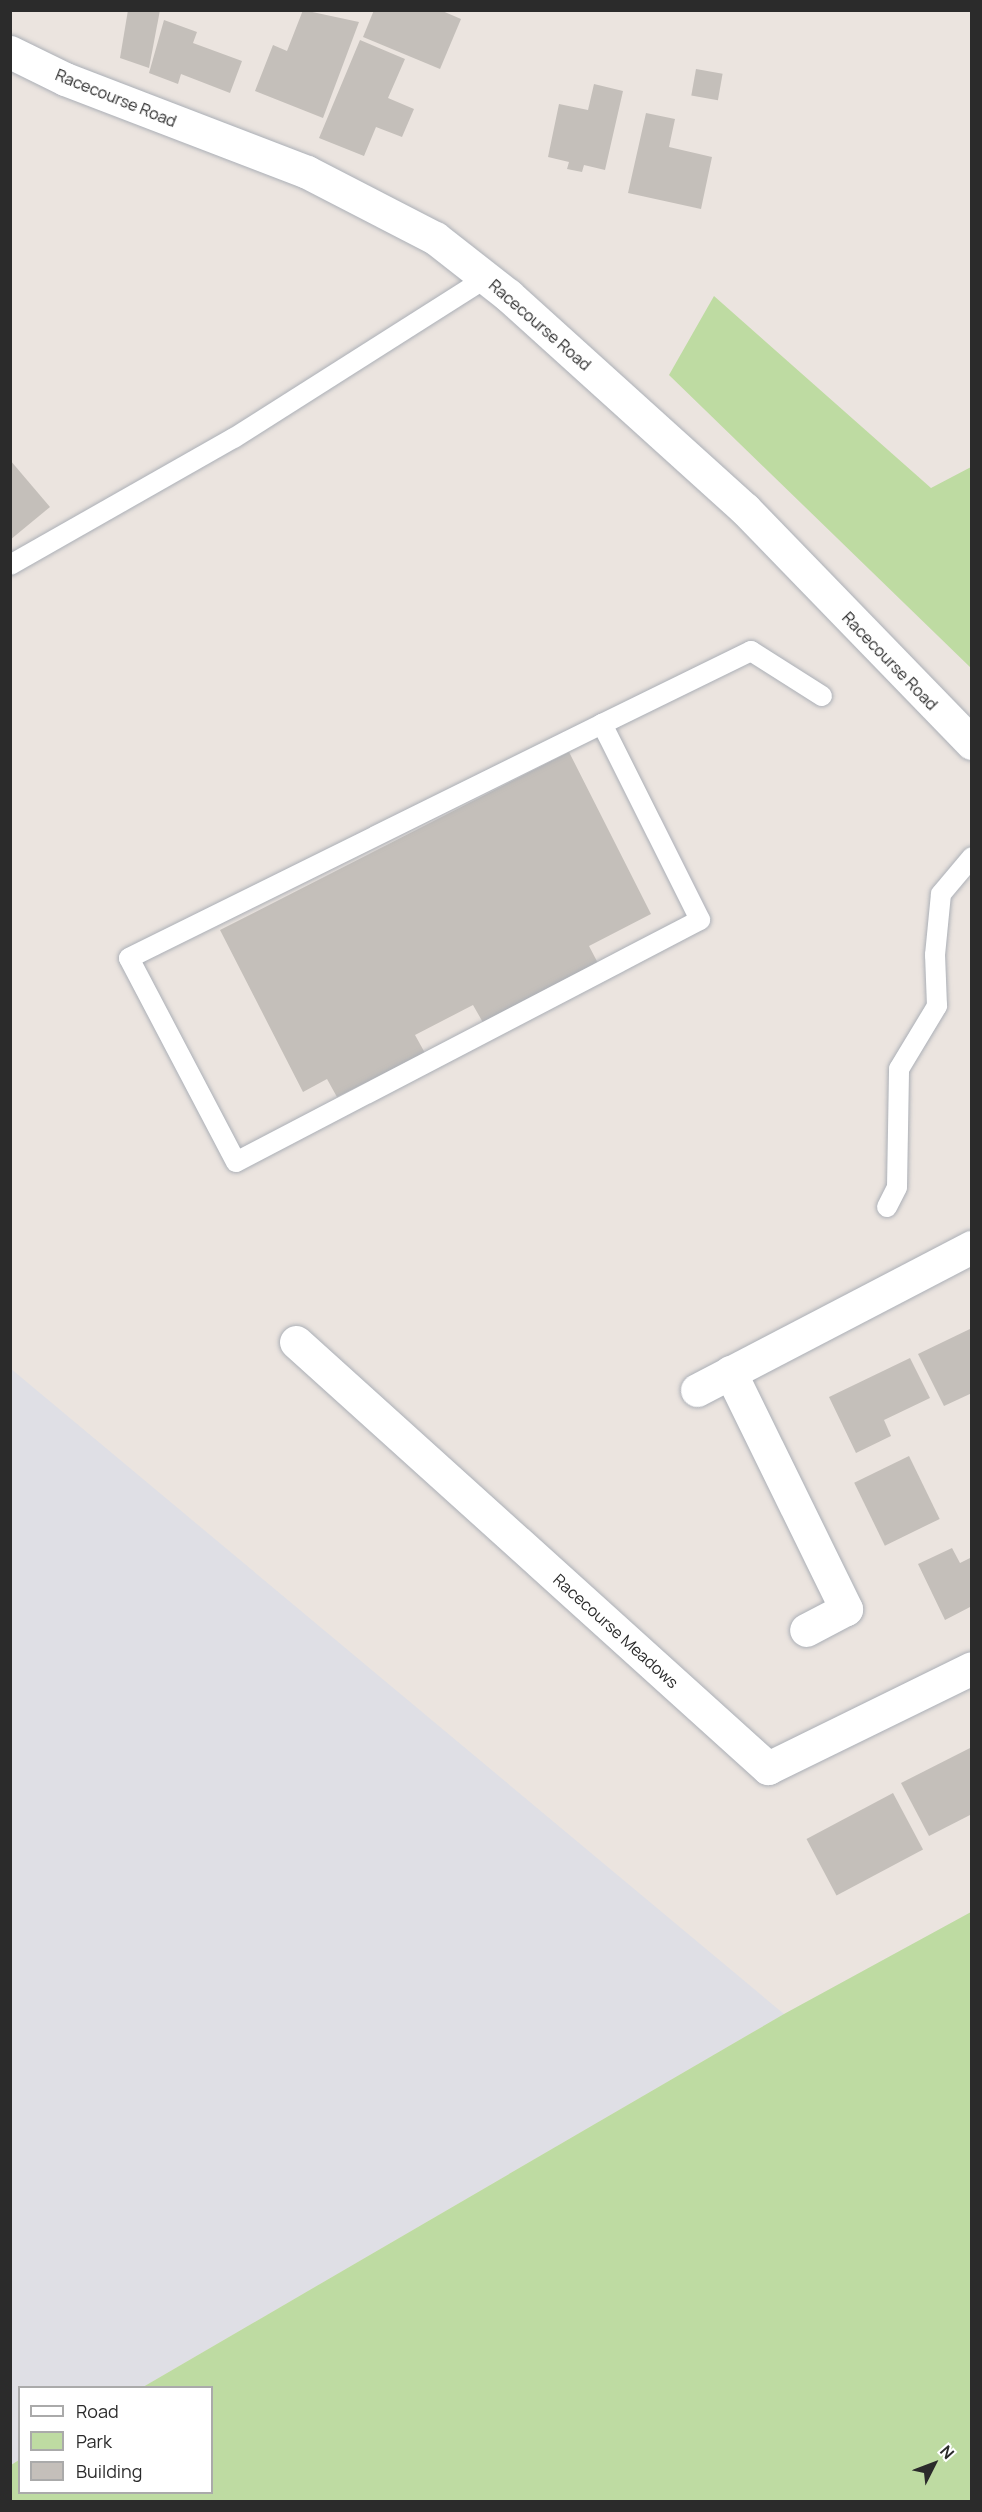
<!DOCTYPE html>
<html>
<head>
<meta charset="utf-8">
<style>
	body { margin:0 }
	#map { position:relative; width:982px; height:2512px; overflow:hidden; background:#ebe4df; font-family:Manrope,sans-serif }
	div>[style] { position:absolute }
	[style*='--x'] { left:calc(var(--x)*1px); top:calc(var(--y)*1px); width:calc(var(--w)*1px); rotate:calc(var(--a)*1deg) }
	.industrial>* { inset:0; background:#dfdfe5 }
	.green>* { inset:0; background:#bedba2 }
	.building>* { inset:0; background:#c4bfba; transform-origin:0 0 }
	.roads { filter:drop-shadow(0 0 2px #abafb6) drop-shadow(0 0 2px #abafb6) }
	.service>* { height:20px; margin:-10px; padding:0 10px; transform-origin:10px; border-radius:10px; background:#fff }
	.minor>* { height:33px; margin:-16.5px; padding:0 16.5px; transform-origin:16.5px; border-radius:16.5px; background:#fff }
	.tertiary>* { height:33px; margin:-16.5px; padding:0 16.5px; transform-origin:16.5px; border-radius:16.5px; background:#fff }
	span { translate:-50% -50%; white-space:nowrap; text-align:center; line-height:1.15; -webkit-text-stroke:6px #fff; paint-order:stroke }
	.street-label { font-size:16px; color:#2b2b2b }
	.frame { position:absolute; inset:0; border:12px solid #2b2b2b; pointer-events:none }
	.legend { position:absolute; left:18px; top:2386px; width:195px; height:108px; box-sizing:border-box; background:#fff; border:2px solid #aaa; margin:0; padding:8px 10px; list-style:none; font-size:18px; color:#2b2b2b }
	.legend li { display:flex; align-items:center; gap:12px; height:30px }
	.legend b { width:30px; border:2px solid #aaa }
	.north { position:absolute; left:904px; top:2434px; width:60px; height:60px; -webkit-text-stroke:4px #fff; paint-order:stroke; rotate:48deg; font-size:16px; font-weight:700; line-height:24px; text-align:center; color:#2b2b2b }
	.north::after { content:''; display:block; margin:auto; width:21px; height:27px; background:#2b2b2b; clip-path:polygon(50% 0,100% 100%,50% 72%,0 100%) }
</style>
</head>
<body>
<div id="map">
	<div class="industrial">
		<i style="clip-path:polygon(10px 1368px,784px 2014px,143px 2387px,20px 2388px,19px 2460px,11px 2465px)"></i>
	</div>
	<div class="green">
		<i style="clip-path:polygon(714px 296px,931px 488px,971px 467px,971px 668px,669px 375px)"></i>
		<i style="clip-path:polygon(971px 1912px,971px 2501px,11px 2501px,11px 2465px,19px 2460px,20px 2492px,212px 2492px,212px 2388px,143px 2387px,784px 2014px)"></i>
	</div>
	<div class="building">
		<i style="clip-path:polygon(128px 10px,160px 10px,149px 68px,120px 58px)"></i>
		<i style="clip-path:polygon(303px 10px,359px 22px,323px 118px,255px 91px,273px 45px,287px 51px)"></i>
		<i style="clip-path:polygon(374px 10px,440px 10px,461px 19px,440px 69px,363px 37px)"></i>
		<i style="clip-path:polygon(164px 20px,197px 32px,193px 43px,242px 61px,230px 93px,181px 74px,178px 84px,149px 73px)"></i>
		<i style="clip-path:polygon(360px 40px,405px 59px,388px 98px,414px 109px,402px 137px,376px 127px,364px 156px,319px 138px)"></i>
		<i style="left:696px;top:69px;width:27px;height:27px;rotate:10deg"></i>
		<i style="clip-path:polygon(594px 84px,623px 91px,605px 170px,584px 165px,582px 172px,567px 169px,569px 162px,548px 157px,559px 104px,588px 110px)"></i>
		<i style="clip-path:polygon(646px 113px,675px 119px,669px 147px,712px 157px,701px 209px,628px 193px)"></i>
		<i style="clip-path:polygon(10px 460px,50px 507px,10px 540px)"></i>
		<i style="clip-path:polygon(569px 752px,651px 914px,589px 946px,600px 967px,485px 1026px,473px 1005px,415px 1035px,425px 1053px,337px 1097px,327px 1079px,303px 1092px,220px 930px)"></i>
		<i style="clip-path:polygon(972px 1328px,972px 1393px,944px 1406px,918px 1354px)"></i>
		<i style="clip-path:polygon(910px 1358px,930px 1398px,884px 1420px,891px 1436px,856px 1453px,829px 1397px)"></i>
		<i style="left:909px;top:1456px;width:70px;height:61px;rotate:64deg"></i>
		<i style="clip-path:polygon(952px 1548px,960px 1563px,972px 1557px,972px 1606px,945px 1620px,918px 1564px)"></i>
		<i style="clip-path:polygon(972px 1747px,972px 1814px,929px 1836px,901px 1783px)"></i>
		<i style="left:893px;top:1793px;width:64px;height:98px;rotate:62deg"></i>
	</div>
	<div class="roads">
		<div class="service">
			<i style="--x:10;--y:565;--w:257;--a:-29.6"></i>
			<i style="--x:234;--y:438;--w:299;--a:-32.4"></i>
			<i style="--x:602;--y:724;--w:219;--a:63.4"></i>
			<i style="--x:700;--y:920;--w:523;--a:152.46"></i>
			<i style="--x:236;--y:1162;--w:230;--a:-117.7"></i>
			<i style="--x:129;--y:958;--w:528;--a:-26.32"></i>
			<i style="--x:602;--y:724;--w:166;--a:-26.1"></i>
			<i style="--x:751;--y:651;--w:84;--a:32.4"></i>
			<i style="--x:887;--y:1207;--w:22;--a:-63"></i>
			<i style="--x:897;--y:1187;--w:118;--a:-89"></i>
			<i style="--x:899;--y:1069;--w:74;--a:-58.9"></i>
			<i style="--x:937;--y:1006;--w:51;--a:-92.2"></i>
			<i style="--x:935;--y:955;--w:61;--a:-84.4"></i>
			<i style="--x:941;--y:894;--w:48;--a:-50"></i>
		</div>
		<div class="minor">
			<i style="--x:296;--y:1342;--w:636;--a:42.07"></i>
			<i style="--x:768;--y:1768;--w:227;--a:-26.1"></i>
			<i style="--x:730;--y:1372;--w:264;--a:63.9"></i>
			<i style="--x:846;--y:1609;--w:45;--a:152.3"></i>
			<i style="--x:697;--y:1390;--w:310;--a:-27.5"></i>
		</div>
		<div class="tertiary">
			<i style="--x:10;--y:52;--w:61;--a:26.1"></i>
			<i style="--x:65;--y:79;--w:259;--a:21"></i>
			<i style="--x:307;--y:172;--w:144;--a:27.3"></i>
			<i style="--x:435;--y:238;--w:93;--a:38"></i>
			<i style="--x:508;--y:295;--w:319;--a:42.1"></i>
			<i style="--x:745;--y:509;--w:326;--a:45.9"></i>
		</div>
	</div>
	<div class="street-label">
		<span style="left:116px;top:98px;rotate:22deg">Racecourse Road</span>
		<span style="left:540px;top:325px;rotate:41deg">Racecourse Road</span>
		<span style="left:890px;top:661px;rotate:46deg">Racecourse Road</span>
		<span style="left:616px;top:1631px;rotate:42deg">Racecourse Meadows</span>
	</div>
	<div class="frame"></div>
	<ul class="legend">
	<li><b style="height:8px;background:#fff"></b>Road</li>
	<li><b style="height:16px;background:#bedba2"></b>Park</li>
	<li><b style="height:16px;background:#c4bfba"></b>Building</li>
	</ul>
	<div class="north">N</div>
</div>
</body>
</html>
